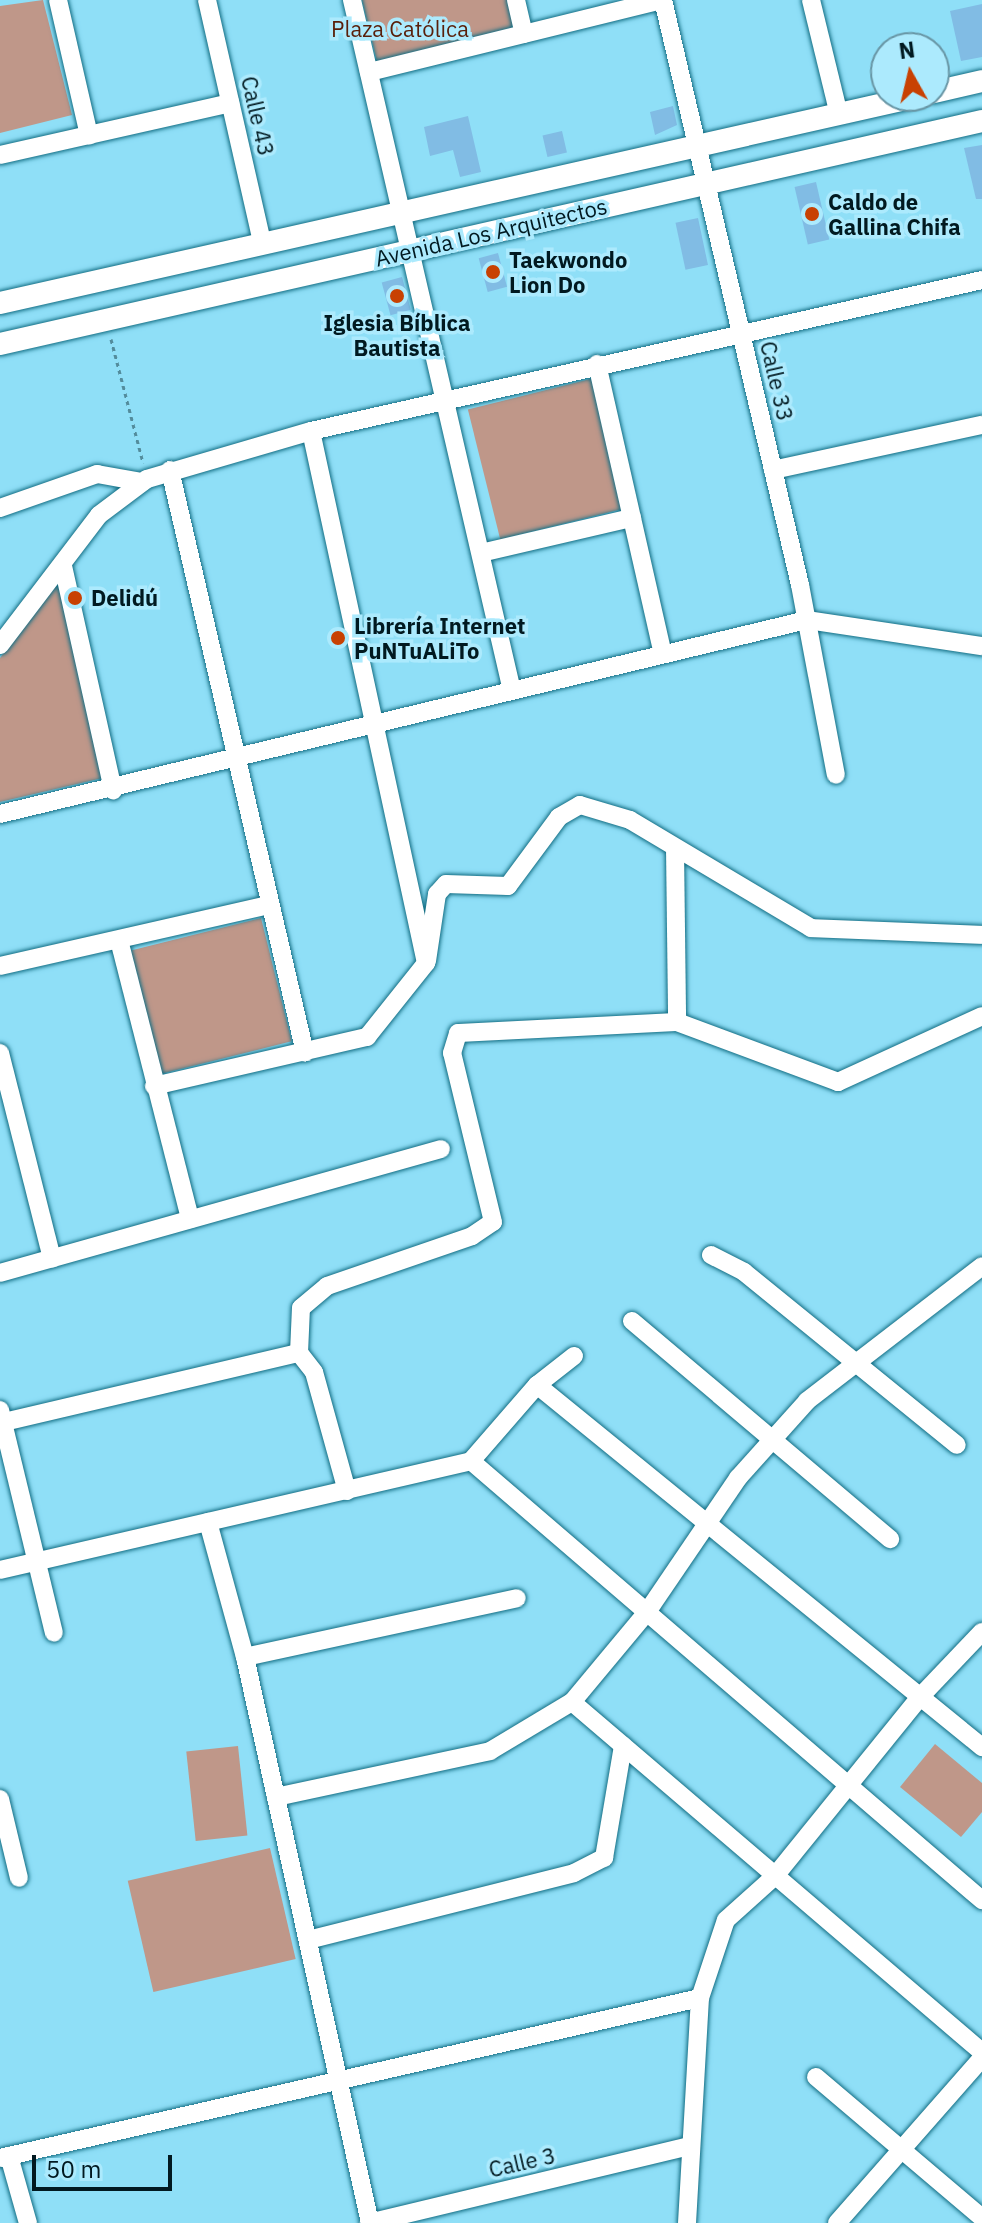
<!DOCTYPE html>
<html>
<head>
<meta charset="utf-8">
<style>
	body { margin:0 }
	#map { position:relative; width:982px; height:2223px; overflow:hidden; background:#8fdff7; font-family:"IBM Plex Sans",sans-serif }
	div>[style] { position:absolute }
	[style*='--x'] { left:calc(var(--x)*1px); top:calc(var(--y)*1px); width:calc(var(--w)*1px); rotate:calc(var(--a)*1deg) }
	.green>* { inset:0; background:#bf9789; transform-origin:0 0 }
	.building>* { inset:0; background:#81bce4; transform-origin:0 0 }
	.path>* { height:3px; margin-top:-1.5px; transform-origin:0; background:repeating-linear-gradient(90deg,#538c9c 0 4px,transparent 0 8px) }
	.roads { filter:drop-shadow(0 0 2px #126d83) drop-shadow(0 0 2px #126d83) }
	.minor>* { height:18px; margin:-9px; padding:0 9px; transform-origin:9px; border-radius:9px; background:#fff }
	.major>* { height:22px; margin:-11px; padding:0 11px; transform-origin:11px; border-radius:11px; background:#fff }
	.dots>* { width:22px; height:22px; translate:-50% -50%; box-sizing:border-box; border:4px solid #aceafd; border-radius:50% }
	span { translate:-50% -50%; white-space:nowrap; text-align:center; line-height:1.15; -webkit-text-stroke:7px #aceafd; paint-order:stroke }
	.park-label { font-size:22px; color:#591f0a }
	.street-label { font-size:22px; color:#011920 }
	.poi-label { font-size:22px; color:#011920; font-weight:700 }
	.left { translate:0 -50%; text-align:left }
	.north { position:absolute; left:870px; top:32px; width:80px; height:80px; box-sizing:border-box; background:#aceafd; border:2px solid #6896a5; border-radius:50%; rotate:352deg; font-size:22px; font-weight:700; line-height:32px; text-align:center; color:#011920 }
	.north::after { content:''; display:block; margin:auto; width:28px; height:36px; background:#c84102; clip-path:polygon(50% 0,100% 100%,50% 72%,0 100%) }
	.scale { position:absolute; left:32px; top:2155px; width:140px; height:36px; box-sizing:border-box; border:4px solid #011920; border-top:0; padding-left:10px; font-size:24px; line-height:28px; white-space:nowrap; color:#011920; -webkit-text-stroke:6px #aceafd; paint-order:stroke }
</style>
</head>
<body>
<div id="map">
	<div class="green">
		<i style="clip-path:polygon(43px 0,72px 115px,0 133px,0 6px)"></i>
		<i style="clip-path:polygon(362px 0,516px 0,524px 34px,377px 62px)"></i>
		<i style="left:594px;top:378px;width:134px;height:130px;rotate:76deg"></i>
		<i style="clip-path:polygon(61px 577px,107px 777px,0 802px,0 658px)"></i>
		<i style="left:261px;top:918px;width:127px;height:134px;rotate:76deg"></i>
		<i style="clip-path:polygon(935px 1744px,982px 1783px,982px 1812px,961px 1837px,900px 1787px)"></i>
		<i style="left:238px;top:1746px;width:90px;height:52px;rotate:84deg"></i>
		<i style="left:270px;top:1848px;width:114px;height:146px;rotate:77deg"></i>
	</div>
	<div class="building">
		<i style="clip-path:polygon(982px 4px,982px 57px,961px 61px,950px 11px)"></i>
		<i style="clip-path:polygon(673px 106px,677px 125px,655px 135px,650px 112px)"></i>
		<i style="clip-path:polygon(468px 116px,481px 172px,460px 177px,453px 150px,430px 156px,424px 127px)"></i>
		<i style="left:562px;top:131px;width:22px;height:20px;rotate:77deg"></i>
		<i style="clip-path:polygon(982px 145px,982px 199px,976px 199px,964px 148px)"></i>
		<i style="left:816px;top:182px;width:59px;height:22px;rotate:77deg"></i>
		<i style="left:698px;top:218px;width:48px;height:23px;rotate:78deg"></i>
		<i style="left:498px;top:253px;width:35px;height:20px;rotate:75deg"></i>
		<i style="left:402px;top:277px;width:34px;height:21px;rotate:75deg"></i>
	</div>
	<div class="path">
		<i style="--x:111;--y:339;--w:128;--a:75.5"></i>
	</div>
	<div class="roads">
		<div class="minor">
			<i style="--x:58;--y:0;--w:139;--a:77.1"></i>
			<i style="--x:207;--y:0;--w:248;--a:77.2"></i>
			<i style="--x:352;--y:0;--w:709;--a:76.96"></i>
			<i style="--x:516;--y:0;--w:35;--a:77"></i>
			<i style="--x:663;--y:0;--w:601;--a:76.82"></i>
			<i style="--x:800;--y:585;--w:193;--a:79.3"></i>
			<i style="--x:811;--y:0;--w:118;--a:76.3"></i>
			<i style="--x:369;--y:72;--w:302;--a:-13.8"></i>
			<i style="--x:0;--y:155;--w:236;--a:-12.7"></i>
			<i style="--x:597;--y:364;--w:297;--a:77.2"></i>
			<i style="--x:170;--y:470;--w:598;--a:76.96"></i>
			<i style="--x:773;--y:470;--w:214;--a:-12.2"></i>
			<i style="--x:0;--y:508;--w:103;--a:-19.3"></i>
			<i style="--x:97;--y:474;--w:46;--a:10.1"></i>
			<i style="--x:481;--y:553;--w:155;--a:-13.1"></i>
			<i style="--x:63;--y:566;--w:230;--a:77.4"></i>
			<i style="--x:0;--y:645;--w:163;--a:-52.7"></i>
			<i style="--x:99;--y:515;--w:60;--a:-36.9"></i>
			<i style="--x:147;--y:479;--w:171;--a:-16.3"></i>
			<i style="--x:311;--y:431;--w:688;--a:-12.68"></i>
			<i style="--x:0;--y:814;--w:830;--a:-13.52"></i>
			<i style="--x:807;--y:620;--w:177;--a:8.5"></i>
			<i style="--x:675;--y:848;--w:174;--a:89.3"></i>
			<i style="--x:119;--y:940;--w:288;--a:75.7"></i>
			<i style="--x:427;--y:961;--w:68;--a:-81.5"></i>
			<i style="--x:437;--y:894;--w:13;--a:-48"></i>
			<i style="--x:446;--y:884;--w:62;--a:1.8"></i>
			<i style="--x:508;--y:886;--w:86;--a:-53.5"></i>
			<i style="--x:559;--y:817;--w:24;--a:-30"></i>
			<i style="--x:580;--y:805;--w:52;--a:16.7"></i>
			<i style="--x:630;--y:820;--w:211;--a:30.8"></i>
			<i style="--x:811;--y:928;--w:171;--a:2.3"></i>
			<i style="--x:0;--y:966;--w:276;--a:-12.8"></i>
			<i style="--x:0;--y:1053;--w:212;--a:75.8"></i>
			<i style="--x:154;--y:1086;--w:219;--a:-13"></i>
			<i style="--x:367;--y:1037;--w:95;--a:-51.4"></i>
			<i style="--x:426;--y:963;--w:544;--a:-102.2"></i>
			<i style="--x:711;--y:1255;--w:37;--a:27"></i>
			<i style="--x:744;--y:1272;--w:274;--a:39.1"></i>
			<i style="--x:0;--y:1273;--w:458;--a:-15.7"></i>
			<i style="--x:632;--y:1321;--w:338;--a:40.2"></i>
			<i style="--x:537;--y:1385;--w:574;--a:39.13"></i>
			<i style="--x:0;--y:1410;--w:229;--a:76.4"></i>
			<i style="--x:0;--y:1423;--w:307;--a:-13.2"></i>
			<i style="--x:471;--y:1461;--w:674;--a:40.67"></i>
			<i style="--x:347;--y:1491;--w:123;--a:-105.5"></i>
			<i style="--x:314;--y:1372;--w:24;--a:-128"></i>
			<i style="--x:299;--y:1353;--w:45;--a:-87.5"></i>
			<i style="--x:301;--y:1308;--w:34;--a:-40"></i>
			<i style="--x:327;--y:1286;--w:153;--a:-19"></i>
			<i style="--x:472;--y:1236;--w:25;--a:-34"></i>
			<i style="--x:493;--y:1222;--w:174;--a:-103.6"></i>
			<i style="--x:452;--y:1053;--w:21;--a:-73"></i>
			<i style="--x:458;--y:1033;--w:219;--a:-2.9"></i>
			<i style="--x:677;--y:1022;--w:172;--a:20.4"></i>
			<i style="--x:838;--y:1082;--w:158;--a:-24.6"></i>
			<i style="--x:208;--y:1522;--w:140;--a:74.7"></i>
			<i style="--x:245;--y:1657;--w:580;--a:77.55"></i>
			<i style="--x:0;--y:1570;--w:483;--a:-13"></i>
			<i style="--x:471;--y:1461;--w:101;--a:-49"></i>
			<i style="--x:537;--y:1385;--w:47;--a:-38.1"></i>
			<i style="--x:245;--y:1657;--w:278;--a:-12.2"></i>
			<i style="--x:572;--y:1702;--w:539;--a:40.49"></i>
			<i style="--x:276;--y:1797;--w:219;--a:-12.1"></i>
			<i style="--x:490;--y:1751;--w:96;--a:-30.9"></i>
			<i style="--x:572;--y:1702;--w:117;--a:-50.2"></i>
			<i style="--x:647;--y:1612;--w:162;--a:-55.8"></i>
			<i style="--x:738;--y:1478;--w:103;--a:-48.1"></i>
			<i style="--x:807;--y:1401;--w:221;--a:-37.6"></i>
			<i style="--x:0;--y:1799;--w:81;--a:76.5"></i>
			<i style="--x:308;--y:1940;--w:274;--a:-14.1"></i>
			<i style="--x:574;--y:1873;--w:34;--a:-27"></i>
			<i style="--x:604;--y:1858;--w:114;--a:-80.4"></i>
			<i style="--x:816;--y:2077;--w:218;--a:40.3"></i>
			<i style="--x:9;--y:2156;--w:70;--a:74.2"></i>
			<i style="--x:0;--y:2158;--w:718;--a:-12.88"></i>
			<i style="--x:369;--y:2223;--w:326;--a:-13.5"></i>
			<i style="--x:687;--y:2223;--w:225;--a:-86.7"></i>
			<i style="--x:700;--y:1998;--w:82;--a:-71.6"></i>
			<i style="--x:726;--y:1920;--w:66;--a:-41.9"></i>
			<i style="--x:775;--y:1876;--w:230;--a:-51"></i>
			<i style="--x:920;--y:1697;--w:90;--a:-46.4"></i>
			<i style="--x:837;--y:2223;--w:220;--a:-48.7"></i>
		</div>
		<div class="major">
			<i style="--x:934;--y:92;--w:49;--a:-12.9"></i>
			<i style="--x:0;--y:303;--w:942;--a:-12.69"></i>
			<i style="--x:0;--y:344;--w:1007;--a:-12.79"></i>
		</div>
	</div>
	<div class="dots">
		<i style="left:812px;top:214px;background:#c84102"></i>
		<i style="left:493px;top:272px;background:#c84102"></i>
		<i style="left:397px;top:296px;background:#c84102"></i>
		<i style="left:75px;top:598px;background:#c84102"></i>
		<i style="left:338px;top:638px;background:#c84102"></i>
	</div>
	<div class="park-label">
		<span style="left:400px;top:29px">Plaza Católica</span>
	</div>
	<div class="street-label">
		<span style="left:258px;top:116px;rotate:77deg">Calle 43</span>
		<span style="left:491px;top:232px;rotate:-13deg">Avenida Los Arquitectos</span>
		<span style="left:777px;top:381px;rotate:77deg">Calle 33</span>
		<span style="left:522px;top:2162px;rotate:-13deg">Calle 3</span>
	</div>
	<div class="poi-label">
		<span class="left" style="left:828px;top:214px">Caldo de<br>Gallina Chifa</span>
		<span class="left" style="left:509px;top:272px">Taekwondo<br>Lion Do</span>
		<span style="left:397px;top:335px">Iglesia Bíblica<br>Bautista</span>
		<span class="left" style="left:91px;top:598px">Delidú</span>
		<span class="left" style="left:354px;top:638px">Librería Internet<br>PuNTuALiTo</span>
	</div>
	<div class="north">N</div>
	<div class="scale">50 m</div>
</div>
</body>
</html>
